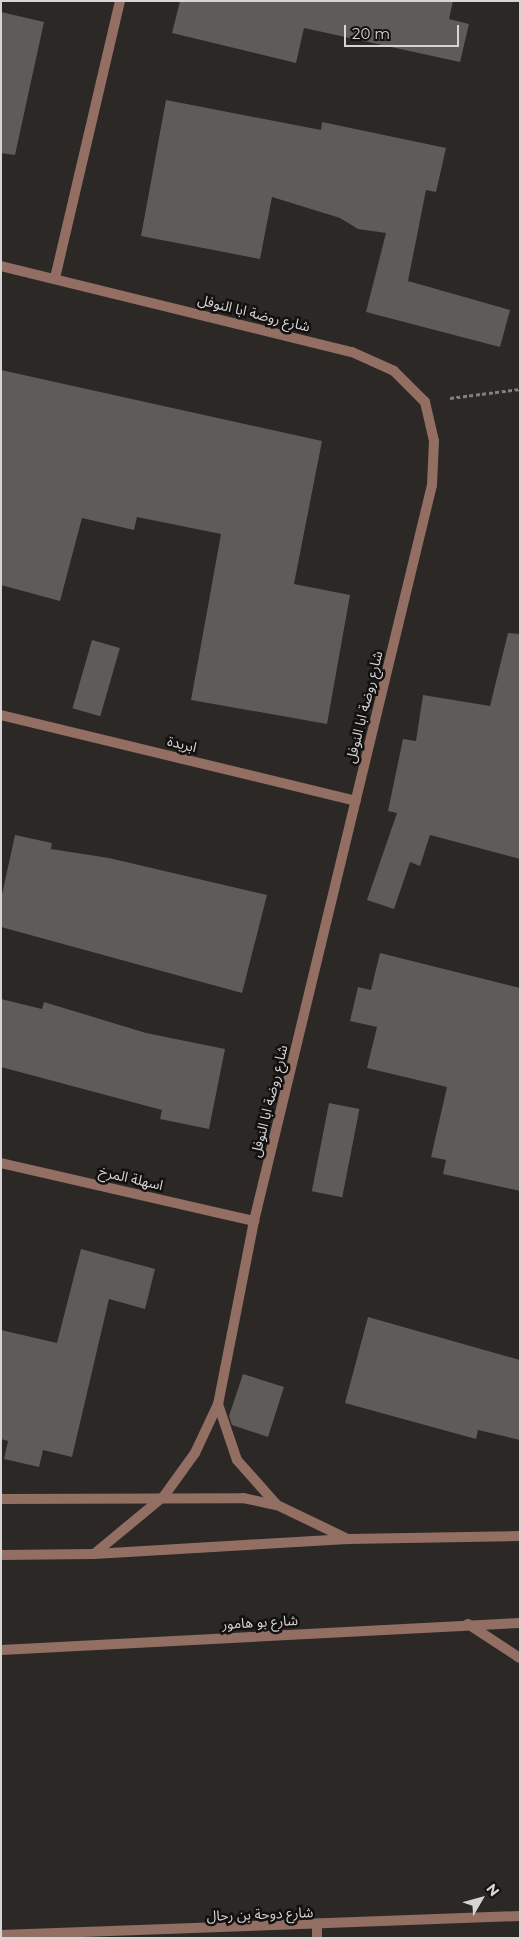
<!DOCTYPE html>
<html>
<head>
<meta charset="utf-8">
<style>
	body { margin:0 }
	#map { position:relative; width:521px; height:1939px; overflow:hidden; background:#2b2826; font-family:Montserrat,"Noto Sans Arabic",sans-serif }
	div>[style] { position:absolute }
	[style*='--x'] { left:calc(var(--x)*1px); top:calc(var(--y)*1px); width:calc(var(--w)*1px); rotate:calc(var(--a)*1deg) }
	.building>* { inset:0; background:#5e5b58; transform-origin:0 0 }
	.path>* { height:3px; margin-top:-1.5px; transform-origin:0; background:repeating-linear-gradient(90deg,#827f7d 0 4px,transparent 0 6.5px) }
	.minor>* { height:10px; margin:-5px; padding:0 5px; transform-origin:5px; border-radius:5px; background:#926e63 }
	.tertiary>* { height:10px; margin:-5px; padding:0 5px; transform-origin:5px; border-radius:5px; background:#926e63 }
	span { translate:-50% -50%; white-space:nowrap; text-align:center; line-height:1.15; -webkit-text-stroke:5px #121110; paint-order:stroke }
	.street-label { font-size:14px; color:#d7d5d3 }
	.frame { position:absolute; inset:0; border:2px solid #d7d5d3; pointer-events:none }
	.north { position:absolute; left:456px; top:1874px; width:50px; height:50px; -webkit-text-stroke:4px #121110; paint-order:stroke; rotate:52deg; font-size:14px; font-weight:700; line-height:20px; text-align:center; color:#d7d5d3 }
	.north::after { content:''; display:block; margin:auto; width:18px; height:22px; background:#d7d5d3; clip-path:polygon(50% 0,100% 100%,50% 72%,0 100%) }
	.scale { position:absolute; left:344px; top:25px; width:115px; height:22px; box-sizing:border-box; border:2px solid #d7d5d3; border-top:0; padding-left:6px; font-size:15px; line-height:18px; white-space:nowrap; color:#d7d5d3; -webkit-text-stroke:4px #121110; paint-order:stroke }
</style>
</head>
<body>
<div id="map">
	<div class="building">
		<i style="clip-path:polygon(180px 1px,453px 1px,449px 19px,469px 24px,460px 62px,304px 28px,296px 63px,172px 33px)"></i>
		<i style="clip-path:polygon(1px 12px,44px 22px,15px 155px,1px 153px)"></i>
		<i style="clip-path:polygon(166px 100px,321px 130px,322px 122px,446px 148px,436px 192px,426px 190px,408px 281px,510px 310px,500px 347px,366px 312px,386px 233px,358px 229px,340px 218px,272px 197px,260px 259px,141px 236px)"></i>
		<i style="clip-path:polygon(1px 370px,322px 441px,294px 584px,350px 595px,327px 724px,191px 700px,221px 534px,137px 517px,134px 530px,82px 518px,60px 601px,1px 585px)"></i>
		<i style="clip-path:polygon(508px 633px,520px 634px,520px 859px,430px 835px,420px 866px,410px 862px,394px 909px,367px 900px,397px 813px,388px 811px,403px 739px,416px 741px,423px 695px,490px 706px)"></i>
		<i style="left:92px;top:640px;width:29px;height:71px;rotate:16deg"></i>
		<i style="clip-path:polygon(15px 835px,52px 843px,51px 849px,109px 858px,267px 895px,242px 993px,1px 927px,1px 899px)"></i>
		<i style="clip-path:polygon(380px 953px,520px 988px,520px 1191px,443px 1174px,446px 1160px,431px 1157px,447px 1087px,367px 1068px,377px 1027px,350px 1021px,358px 987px,371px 990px)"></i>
		<i style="clip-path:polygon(1px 999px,42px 1009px,44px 1002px,146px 1033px,225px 1049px,209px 1129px,160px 1119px,162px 1110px,1px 1067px)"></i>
		<i style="left:329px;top:1103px;width:31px;height:90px;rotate:11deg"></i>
		<i style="clip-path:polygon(81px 1249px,155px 1269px,145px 1309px,109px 1299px,72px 1457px,43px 1450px,39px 1467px,4px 1459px,8px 1441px,1px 1439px,1px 1330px,57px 1343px)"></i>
		<i style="clip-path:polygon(368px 1317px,520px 1360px,520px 1440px,478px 1430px,476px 1439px,345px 1403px)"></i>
		<i style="clip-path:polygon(243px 1374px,284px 1387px,268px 1437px,232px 1425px,229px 1416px)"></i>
	</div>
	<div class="path">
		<i style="--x:450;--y:398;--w:71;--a:-7.3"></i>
	</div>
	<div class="minor">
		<i style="--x:1;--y:266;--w:361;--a:13.8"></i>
		<i style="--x:352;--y:352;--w:46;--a:24.3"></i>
		<i style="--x:394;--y:371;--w:44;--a:45"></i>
		<i style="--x:425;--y:402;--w:40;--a:77"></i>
		<i style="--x:434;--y:441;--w:44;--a:92.6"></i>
		<i style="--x:432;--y:485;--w:757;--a:103.6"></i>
		<i style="--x:254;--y:1221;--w:187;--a:101.1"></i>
		<i style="--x:218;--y:1404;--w:54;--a:115.1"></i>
		<i style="--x:195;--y:1453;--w:53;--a:125.8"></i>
		<i style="--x:55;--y:278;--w:285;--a:-76.8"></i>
		<i style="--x:1;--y:715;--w:365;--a:13.6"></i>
		<i style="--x:1;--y:1163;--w:260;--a:12.9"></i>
		<i style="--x:218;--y:1404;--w:59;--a:71.3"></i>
		<i style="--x:237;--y:1460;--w:60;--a:48.4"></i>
		<i style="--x:1;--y:1499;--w:242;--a:-0.2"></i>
		<i style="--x:243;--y:1498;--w:35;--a:12"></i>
		<i style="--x:277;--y:1505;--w:79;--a:25.6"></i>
		<i style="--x:468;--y:1624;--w:62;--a:33.2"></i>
		<i style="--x:317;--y:1926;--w:12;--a:90"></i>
		<i style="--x:1;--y:1935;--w:519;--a:-2.1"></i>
	</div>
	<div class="tertiary">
		<i style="--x:94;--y:1554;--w:91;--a:-39.6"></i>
		<i style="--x:1;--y:1555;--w:93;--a:-0.6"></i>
		<i style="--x:94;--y:1554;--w:254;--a:-3.4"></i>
		<i style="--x:348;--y:1539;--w:172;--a:-1"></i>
		<i style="--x:1;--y:1650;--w:520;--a:-2.98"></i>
	</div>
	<div class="street-label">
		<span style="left:254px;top:313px;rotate:14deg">شارع روضة ابا النوفل</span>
		<span style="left:364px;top:707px;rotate:-76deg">شارع روضة ابا النوفل</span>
		<span style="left:182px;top:744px;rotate:14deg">ابريدة</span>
		<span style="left:269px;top:1101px;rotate:-76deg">شارع روضة ابا النوفل</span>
		<span style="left:131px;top:1178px;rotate:13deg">اسهلة المرخ</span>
		<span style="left:260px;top:1622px;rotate:-3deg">شارع بو هامور</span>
		<span style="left:260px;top:1914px;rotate:-2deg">شارع دوحة بن رحال</span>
	</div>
	<div class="frame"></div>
	<div class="north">N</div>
	<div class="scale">20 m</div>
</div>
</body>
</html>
